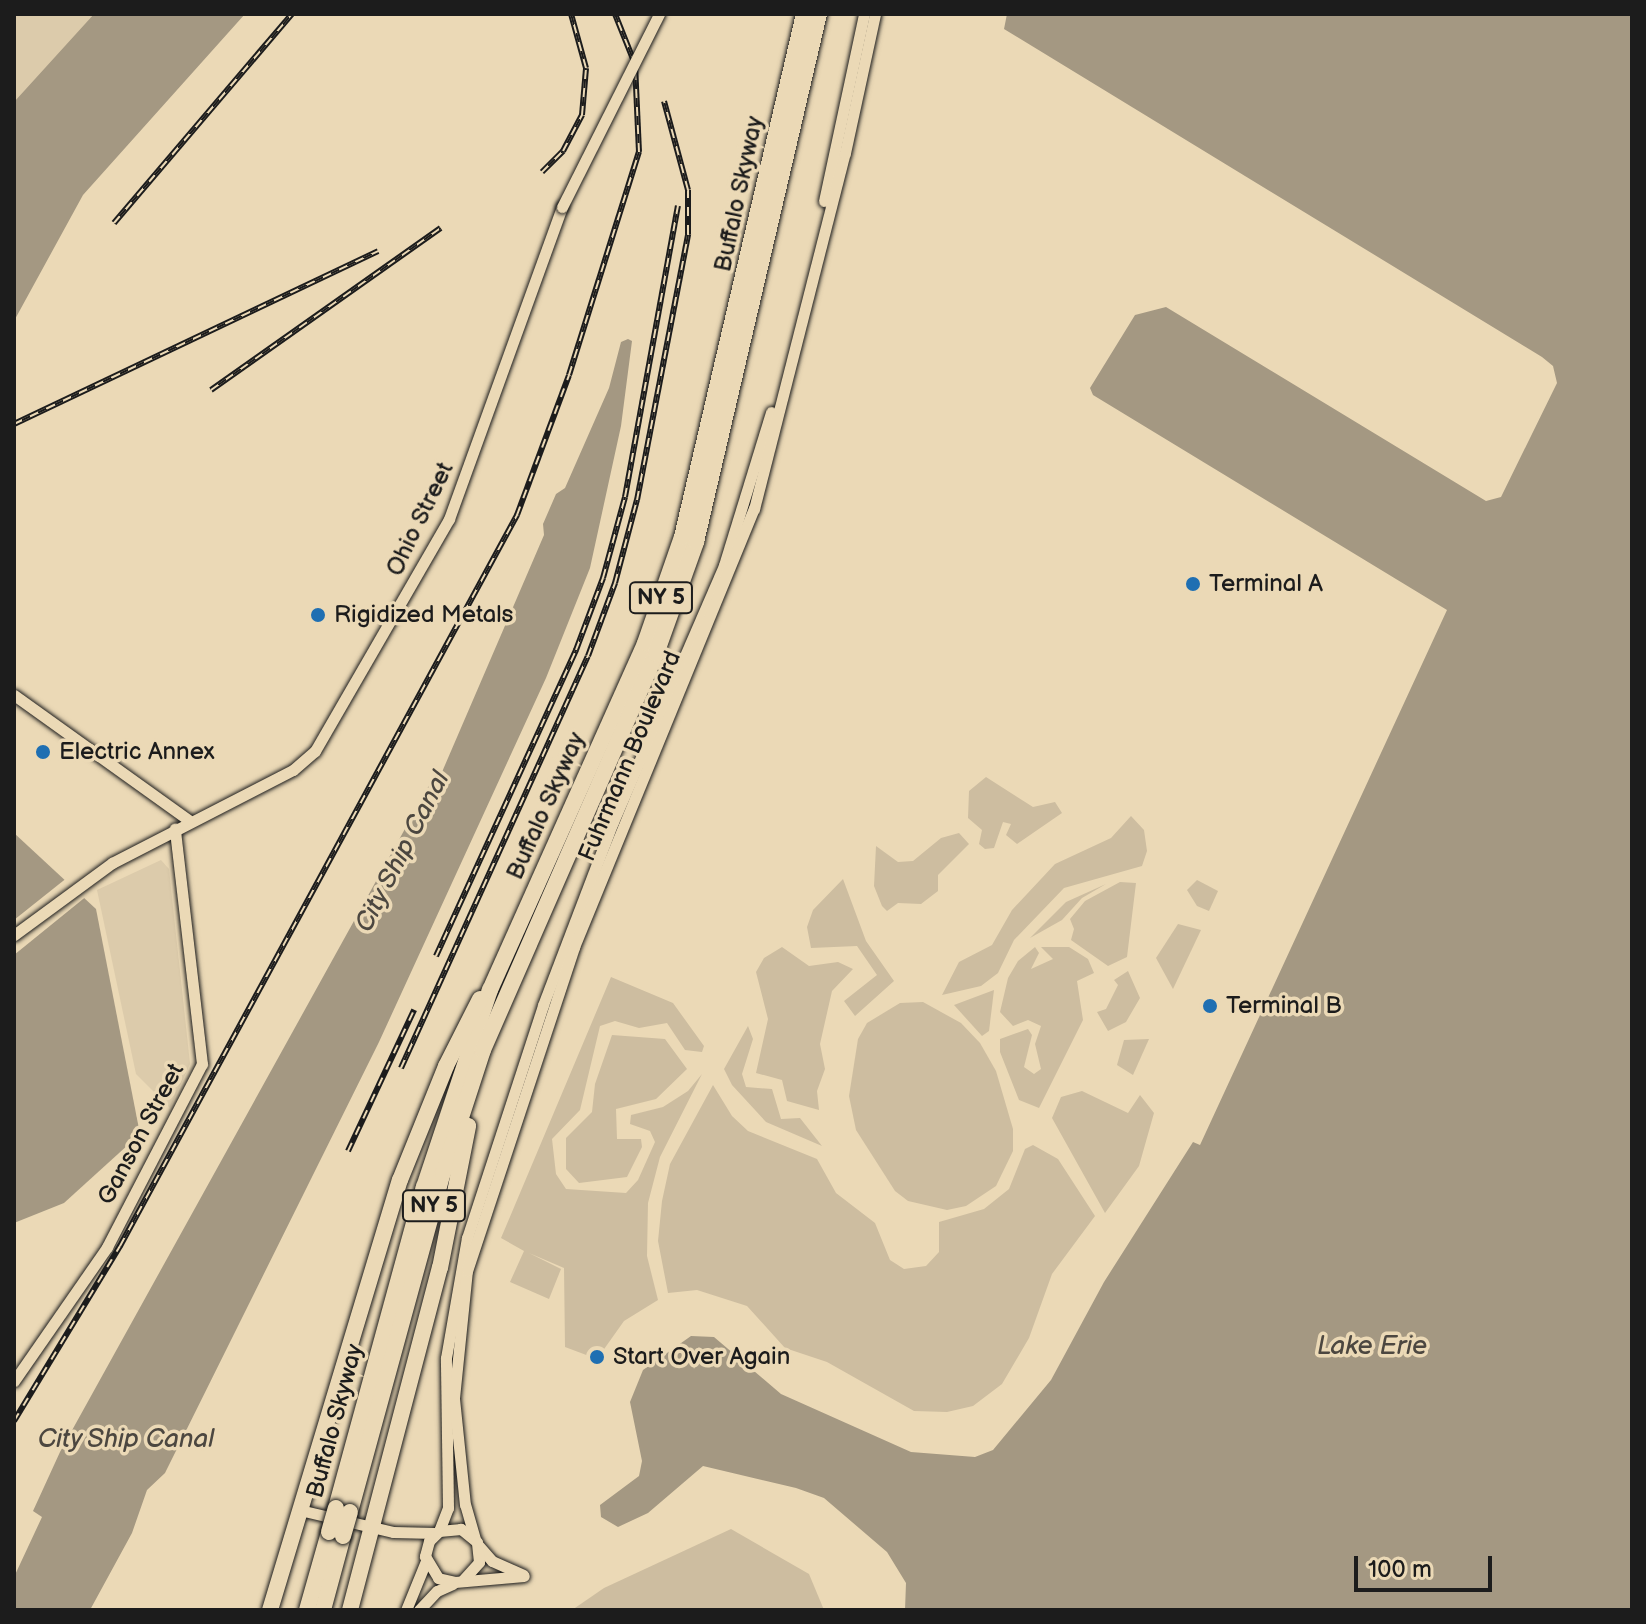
<!DOCTYPE html>
<html>
<head>
<meta charset="utf-8">
<style>
	body { margin:0 }
	#map { position:relative; width:1646px; height:1624px; overflow:hidden; background:#ebd9b6; font-family:"Balsamiq Sans",sans-serif }
	div>[style] { position:absolute }
	[style*='--x'] { left:calc(var(--x)*1px); top:calc(var(--y)*1px); width:calc(var(--w)*1px); rotate:calc(var(--a)*1deg) }
	.built>* { inset:0; background:#dccbab }
	.green>* { inset:0; background:#cdbda0 }
	.water>* { inset:0; background:#a49882 }
	.pier>* { inset:0; background:#ebd9b6 }
	.roads { filter:drop-shadow(0 0 2px #1c1c1c) drop-shadow(0 0 2px #1c1c1c) }
	.minor>* { height:11px; margin:-5.5px; padding:0 5.5px; transform-origin:5.5px; border-radius:5.5px; background:#ebd9b6 }
	.highway>* { height:16px; margin:-8px; padding:0 8px; transform-origin:8px; border-radius:8px; background:#ebd9b6 }
	.rail>* { height:6px; margin-top:-3px; transform-origin:0; background:repeating-linear-gradient(90deg,#ebd9b6 0 9px,#1c1c1c 0 18px); box-sizing:border-box; border-block:2px solid #1c1c1c }
	.bridges { filter:drop-shadow(0 0 2px #1c1c1c) drop-shadow(0 0 2px #1c1c1c) }
	.minor-bridge>* { height:11px; margin:-5.5px; padding:0 5.5px; transform-origin:5.5px; border-radius:5.5px; background:#ebd9b6 }
	.highway-bridge>* { height:16px; margin:-8px; padding:0 8px; transform-origin:8px; border-radius:8px; background:#ebd9b6 }
	.dots>* { width:22px; height:22px; translate:-50% -50%; box-sizing:border-box; border:4px solid #ebd9b6; border-radius:50% }
	span { translate:-50% -50%; white-space:nowrap; text-align:center; line-height:1.15; -webkit-text-stroke:7px #ebd9b6; paint-order:stroke }
	.shield-label span { padding:2px 6px; background:#ebd9b6; border:2px solid; border-radius:6px; -webkit-text-stroke-width:0 }
	.shield-label { font-size:22px; color:#1c1c1c; font-weight:700 }
	.street-label { font-size:24px; color:#1c1c1c }
	.poi-label { font-size:24px; color:#1c1c1c }
	.left { translate:0 -50%; text-align:left }
	.water-label { font-size:26px; color:#4c4740; font-style:italic }
	.frame { position:absolute; inset:0; border:16px solid #1c1c1c; pointer-events:none }
	.scale { position:absolute; left:1354px; top:1556px; width:138px; height:36px; box-sizing:border-box; border:4px solid #1c1c1c; border-top:0; padding-left:10px; font-size:24px; line-height:28px; white-space:nowrap; color:#1c1c1c; -webkit-text-stroke:6px #ebd9b6; paint-order:stroke }
</style>
</head>
<body>
<div id="map">
	<div class="built">
		<i style="clip-path:polygon(14px 14px,94px 14px,14px 102px)"></i>
		<i style="clip-path:polygon(161px 860px,169px 869px,190px 1064px,170px 1108px,136px 1074px,97px 890px)"></i>
	</div>
	<div class="green">
		<i style="clip-path:polygon(986px 777px,1033px 807px,1055px 802px,1062px 813px,1017px 844px,1006px 835px,1011px 824px,1003px 822px,994px 848px,985px 849px,979px 844px,982px 830px,968px 818px,969px 791px)"></i>
		<i style="clip-path:polygon(1131px 816px,1144px 830px,1147px 851px,1142px 866px,1064px 888px,1014px 940px,998px 973px,981px 986px,942px 995px,959px 962px,992px 945px,1012px 910px,1055px 864px,1111px 838px)"></i>
		<i style="clip-path:polygon(959px 833px,969px 844px,938px 875px,938px 891px,921px 904px,898px 903px,887px 911px,882px 906px,874px 886px,876px 846px,898px 862px,913px 861px,941px 838px)"></i>
		<i style="clip-path:polygon(843px 879px,866px 941px,894px 981px,855px 1016px,844px 1001px,877px 975px,857px 946px,811px 948px,807px 927px,813px 910px)"></i>
		<i style="clip-path:polygon(1197px 880px,1218px 891px,1209px 911px,1197px 906px,1187px 890px)"></i>
		<i style="clip-path:polygon(1120px 882px,1136px 883px,1127px 957px,1108px 966px,1071px 940px,1074px 929px,1070px 919px,1085px 901px)"></i>
		<i style="clip-path:polygon(1106px 884px,1082px 898px,1062px 920px,1030px 938px,1066px 902px)"></i>
		<i style="clip-path:polygon(1178px 924px,1201px 930px,1173px 989px,1156px 958px)"></i>
		<i style="clip-path:polygon(782px 947px,809px 966px,838px 962px,853px 969px,832px 991px,820px 1044px,825px 1069px,817px 1091px,819px 1110px,787px 1101px,782px 1080px,756px 1073px,768px 1019px,756px 972px,764px 958px)"></i>
		<i style="clip-path:polygon(1035px 947px,1039px 953px,1031px 969px,1053px 959px,1041px 947px,1069px 947px,1088px 959px,1094px 973px,1077px 981px,1083px 1020px,1039px 1108px,1019px 1100px,1000px 1052px,1000px 1039px,1028px 1029px,1032px 1035px,1024px 1067px,1034px 1074px,1041px 1069px,1035px 1044px,1041px 1026px,1028px 1020px,1013px 1026px,1000px 1012px,1008px 978px,1018px 961px)"></i>
		<i style="clip-path:polygon(1128px 971px,1140px 998px,1126px 1022px,1108px 1031px,1097px 1012px,1106px 1009px,1118px 985px,1114px 980px)"></i>
		<i style="clip-path:polygon(611px 977px,673px 1003px,704px 1046px,702px 1052px,685px 1050px,667px 1023px,639px 1028px,615px 1021px,600px 1026px,580px 1110px,552px 1139px,556px 1174px,566px 1189px,626px 1193px,638px 1180px,655px 1142px,650px 1131px,630px 1124px,631px 1115px,663px 1107px,688px 1091px,702px 1074px,660px 1157px,648px 1203px,647px 1256px,658px 1300px,624px 1321px,597px 1359px,565px 1347px,564px 1268px,529px 1253px,561px 1269px,549px 1299px,510px 1282px,524px 1251px,501px 1238px)"></i>
		<i style="clip-path:polygon(994px 990px,989px 1031px,982px 1036px,954px 1005px)"></i>
		<i style="clip-path:polygon(923px 1002px,961px 1023px,980px 1043px,996px 1071px,1013px 1129px,1013px 1151px,996px 1186px,966px 1206px,947px 1210px,908px 1201px,895px 1191px,856px 1130px,849px 1096px,858px 1039px,867px 1023px,900px 1003px)"></i>
		<i style="clip-path:polygon(748px 1026px,753px 1039px,742px 1074px,746px 1087px,772px 1089px,781px 1119px,800px 1118px,822px 1146px,766px 1122px,732px 1085px,724px 1069px)"></i>
		<i style="clip-path:polygon(612px 1035px,665px 1039px,687px 1069px,656px 1099px,616px 1109px,617px 1139px,641px 1139px,642px 1147px,627px 1177px,579px 1183px,566px 1169px,566px 1138px,592px 1112px,595px 1084px)"></i>
		<i style="clip-path:polygon(1149px 1039px,1133px 1075px,1117px 1065px,1124px 1040px)"></i>
		<i style="clip-path:polygon(713px 1085px,732px 1116px,748px 1131px,817px 1159px,836px 1193px,875px 1223px,890px 1260px,904px 1269px,926px 1266px,939px 1252px,939px 1222px,984px 1209px,1009px 1189px,1025px 1149px,1033px 1145px,1058px 1159px,1095px 1216px,1052px 1274px,1029px 1338px,1002px 1384px,973px 1406px,947px 1412px,914px 1411px,827px 1362px,785px 1348px,747px 1306px,697px 1290px,668px 1293px,658px 1241px,662px 1201px,670px 1164px)"></i>
		<i style="clip-path:polygon(1082px 1091px,1128px 1113px,1140px 1095px,1154px 1113px,1139px 1166px,1105px 1213px,1052px 1118px,1061px 1097px)"></i>
		<i style="clip-path:polygon(731px 1529px,809px 1574px,824px 1610px,572px 1610px,604px 1588px)"></i>
	</div>
	<div class="water">
		<i style="clip-path:polygon(94px 14px,245px 14px,83px 195px,14px 321px,14px 102px)"></i>
		<i style="clip-path:polygon(1007px 14px,1632px 14px,1632px 1610px,905px 1610px,906px 1583px,887px 1552px,824px 1498px,796px 1488px,703px 1466px,648px 1513px,618px 1527px,601px 1517px,600px 1505px,639px 1476px,642px 1461px,630px 1402px,643px 1370px,691px 1336px,714px 1337px,781px 1394px,911px 1452px,975px 1457px,993px 1450px,1051px 1380px,1104px 1282px,1193px 1142px,1200px 1145px,1447px 610px,1093px 395px,1090px 388px,1135px 315px,1166px 307px,1486px 501px,1501px 497px,1557px 383px,1553px 366px,1542px 357px,1004px 29px)"></i>
		<i style="clip-path:polygon(628px 339px,632px 341px,621px 426px,590px 568px,546px 678px,379px 1042px,165px 1473px,147px 1490px,132px 1533px,90px 1610px,14px 1610px,14px 1577px,42px 1517px,33px 1511px,60px 1452px,437px 771px,442px 772px,544px 535px,543px 524px,556px 494px,565px 488px,609px 388px,621px 342px)"></i>
		<i style="clip-path:polygon(14px 833px,96px 909px,140px 1134px,64px 1203px,14px 1223px)"></i>
	</div>
	<div class="pier">
		<i style="clip-path:polygon(68px 877px,88px 895px,14px 955px,14px 920px)"></i>
	</div>
	<div class="roads">
		<div class="minor">
			<i style="--x:824;--y:201;--w:191;--a:-77.9"></i>
			<i style="--x:14;--y:695;--w:216;--a:35.6"></i>
			<i style="--x:14;--y:935;--w:122;--a:-36.3"></i>
			<i style="--x:112;--y:863;--w:203;--a:-27.2"></i>
			<i style="--x:293;--y:770;--w:29;--a:-41"></i>
			<i style="--x:315;--y:751;--w:268;--a:-60"></i>
			<i style="--x:449;--y:519;--w:332;--a:-70.1"></i>
			<i style="--x:14;--y:1381;--w:163;--a:-55.2"></i>
			<i style="--x:107;--y:1247;--w:206;--a:-62.6"></i>
			<i style="--x:202;--y:1064;--w:237;--a:-96.6"></i>
			<i style="--x:304;--y:1511;--w:91;--a:13.3"></i>
			<i style="--x:393;--y:1532;--w:42;--a:1.4"></i>
			<i style="--x:439;--y:1531;--w:25;--a:-69"></i>
			<i style="--x:448;--y:1508;--w:150;--a:-90.8"></i>
			<i style="--x:446;--y:1358;--w:122;--a:-80.1"></i>
			<i style="--x:467;--y:1238;--w:245;--a:-71.9"></i>
			<i style="--x:543;--y:1005;--w:196;--a:-69.1"></i>
			<i style="--x:613;--y:822;--w:280;--a:-66.6"></i>
			<i style="--x:724;--y:565;--w:160;--a:-72.9"></i>
			<i style="--x:475;--y:1539;--w:35;--a:-106"></i>
			<i style="--x:465;--y:1505;--w:108;--a:-95.9"></i>
			<i style="--x:454;--y:1398;--w:128;--a:-84.2"></i>
			<i style="--x:467;--y:1271;--w:341;--a:-71.7"></i>
			<i style="--x:574;--y:947;--w:474;--a:-67.7"></i>
			<i style="--x:754;--y:509;--w:367;--a:-75.7"></i>
			<i style="--x:845;--y:153;--w:142;--a:-77.8"></i>
			<i style="--x:479;--y:1546;--w:20;--a:49"></i>
			<i style="--x:492;--y:1561;--w:34;--a:24"></i>
			<i style="--x:463;--y:1580;--w:24;--a:-48"></i>
			<i style="--x:479;--y:1562;--w:20;--a:-96"></i>
			<i style="--x:477;--y:1542;--w:21;--a:-141"></i>
			<i style="--x:461;--y:1529;--w:22;--a:175"></i>
			<i style="--x:439;--y:1531;--w:14;--a:135"></i>
			<i style="--x:429;--y:1541;--w:16;--a:105"></i>
			<i style="--x:425;--y:1556;--w:26;--a:59"></i>
			<i style="--x:438;--y:1578;--w:17;--a:13"></i>
			<i style="--x:455;--y:1582;--w:69;--a:-5"></i>
			<i style="--x:406;--y:1610;--w:53;--a:-67.8"></i>
			<i style="--x:419;--y:1610;--w:26;--a:-47"></i>
			<i style="--x:437;--y:1591;--w:17;--a:-24"></i>
		</div>
		<div class="highway">
			<i style="--x:336;--y:1508;--w:333;--a:-74.7"></i>
			<i style="--x:424;--y:1187;--w:208;--a:-71.5"></i>
			<i style="--x:490;--y:990;--w:380;--a:-65.9"></i>
			<i style="--x:645;--y:643;--w:112;--a:-70.8"></i>
			<i style="--x:682;--y:537;--w:537;--a:-76.87"></i>
			<i style="--x:350;--y:1512;--w:352;--a:-74.7"></i>
			<i style="--x:443;--y:1173;--w:129;--a:-72"></i>
			<i style="--x:483;--y:1050;--w:432;--a:-66.4"></i>
			<i style="--x:656;--y:654;--w:119;--a:-70.3"></i>
			<i style="--x:696;--y:542;--w:542;--a:-76.89"></i>
			<i style="--x:270;--y:1610;--w:449;--a:-73.2"></i>
			<i style="--x:400;--y:1180;--w:123;--a:-68"></i>
			<i style="--x:446;--y:1066;--w:75;--a:-63.1"></i>
			<i style="--x:307;--y:1610;--w:81;--a:-74.2"></i>
			<i style="--x:323;--y:1610;--w:77;--a:-74.9"></i>
			<i style="--x:350;--y:1610;--w:354;--a:-75.3"></i>
			<i style="--x:440;--y:1268;--w:145;--a:-78.8"></i>
		</div>
	</div>
	<div class="rail">
		<i style="--x:542;--y:172;--w:30;--a:-45"></i>
		<i style="--x:563;--y:151;--w:41;--a:-62.2"></i>
		<i style="--x:582;--y:115;--w:47;--a:-85.1"></i>
		<i style="--x:586;--y:68;--w:56;--a:-105.5"></i>
		<i style="--x:114;--y:223;--w:275;--a:-49.6"></i>
		<i style="--x:211;--y:390;--w:281;--a:-35.2"></i>
		<i style="--x:14;--y:424;--w:403;--a:-25.4"></i>
		<i style="--x:436;--y:956;--w:337;--a:-65.4"></i>
		<i style="--x:576;--y:650;--w:77;--a:-69.4"></i>
		<i style="--x:603;--y:578;--w:84;--a:-74.8"></i>
		<i style="--x:625;--y:497;--w:296;--a:-79.7"></i>
		<i style="--x:401;--y:1068;--w:452;--a:-65.6"></i>
		<i style="--x:588;--y:656;--w:78;--a:-69.7"></i>
		<i style="--x:615;--y:583;--w:86;--a:-75.2"></i>
		<i style="--x:637;--y:500;--w:271;--a:-79.1"></i>
		<i style="--x:688;--y:234;--w:44;--a:-90"></i>
		<i style="--x:688;--y:190;--w:92;--a:-105.1"></i>
		<i style="--x:348;--y:1151;--w:156;--a:-64.9"></i>
		<i style="--x:14;--y:1421;--w:205;--a:-58.8"></i>
		<i style="--x:120;--y:1246;--w:832;--a:-61.49"></i>
		<i style="--x:517;--y:515;--w:149;--a:-69.6"></i>
		<i style="--x:569;--y:375;--w:234;--a:-72.6"></i>
		<i style="--x:639;--y:152;--w:88;--a:-92.6"></i>
		<i style="--x:635;--y:64;--w:54;--a:-111.8"></i>
	</div>
	<div class="bridges">
		<div class="minor-bridge">
			<i style="--x:562;--y:207;--w:216;--a:-63.3"></i>
		</div>
		<div class="highway-bridge">
			<i style="--x:329;--y:1532;--w:25;--a:-74"></i>
			<i style="--x:343;--y:1536;--w:25;--a:-74"></i>
		</div>
	</div>
	<div class="dots">
		<i style="left:1193px;top:584px;background:#1f6fb2"></i>
		<i style="left:318px;top:615px;background:#1f6fb2"></i>
		<i style="left:43px;top:752px;background:#1f6fb2"></i>
		<i style="left:1210px;top:1006px;background:#1f6fb2"></i>
		<i style="left:597px;top:1357px;background:#1f6fb2"></i>
	</div>
	<div class="shield-label">
		<span style="left:661px;top:598px">NY 5</span>
		<span style="left:434px;top:1206px">NY 5</span>
	</div>
	<div class="street-label">
		<span style="left:739px;top:194px;rotate:-78deg">Buffalo Skyway</span>
		<span style="left:420px;top:519px;rotate:-64deg">Ohio Street</span>
		<span style="left:630px;top:756px;rotate:-67deg">Fuhrmann Boulevard</span>
		<span style="left:546px;top:806px;rotate:-66deg">Buffalo Skyway</span>
		<span style="left:141px;top:1134px;rotate:-62deg">Ganson Street</span>
		<span style="left:335px;top:1421px;rotate:-75deg">Buffalo Skyway</span>
	</div>
	<div class="poi-label">
		<span class="left" style="left:1209px;top:584px">Terminal A</span>
		<span class="left" style="left:334px;top:615px">Rigidized Metals</span>
		<span class="left" style="left:59px;top:752px">Electric Annex</span>
		<span class="left" style="left:1226px;top:1006px">Terminal B</span>
		<span class="left" style="left:613px;top:1357px">Start Over Again</span>
	</div>
	<div class="water-label">
		<span style="left:403px;top:852px;rotate:-63deg">City Ship Canal</span>
		<span style="left:1372px;top:1347px">Lake Erie</span>
		<span style="left:126px;top:1440px">City Ship Canal</span>
	</div>
	<div class="frame"></div>
	<div class="scale">100 m</div>
</div>
</body>
</html>
